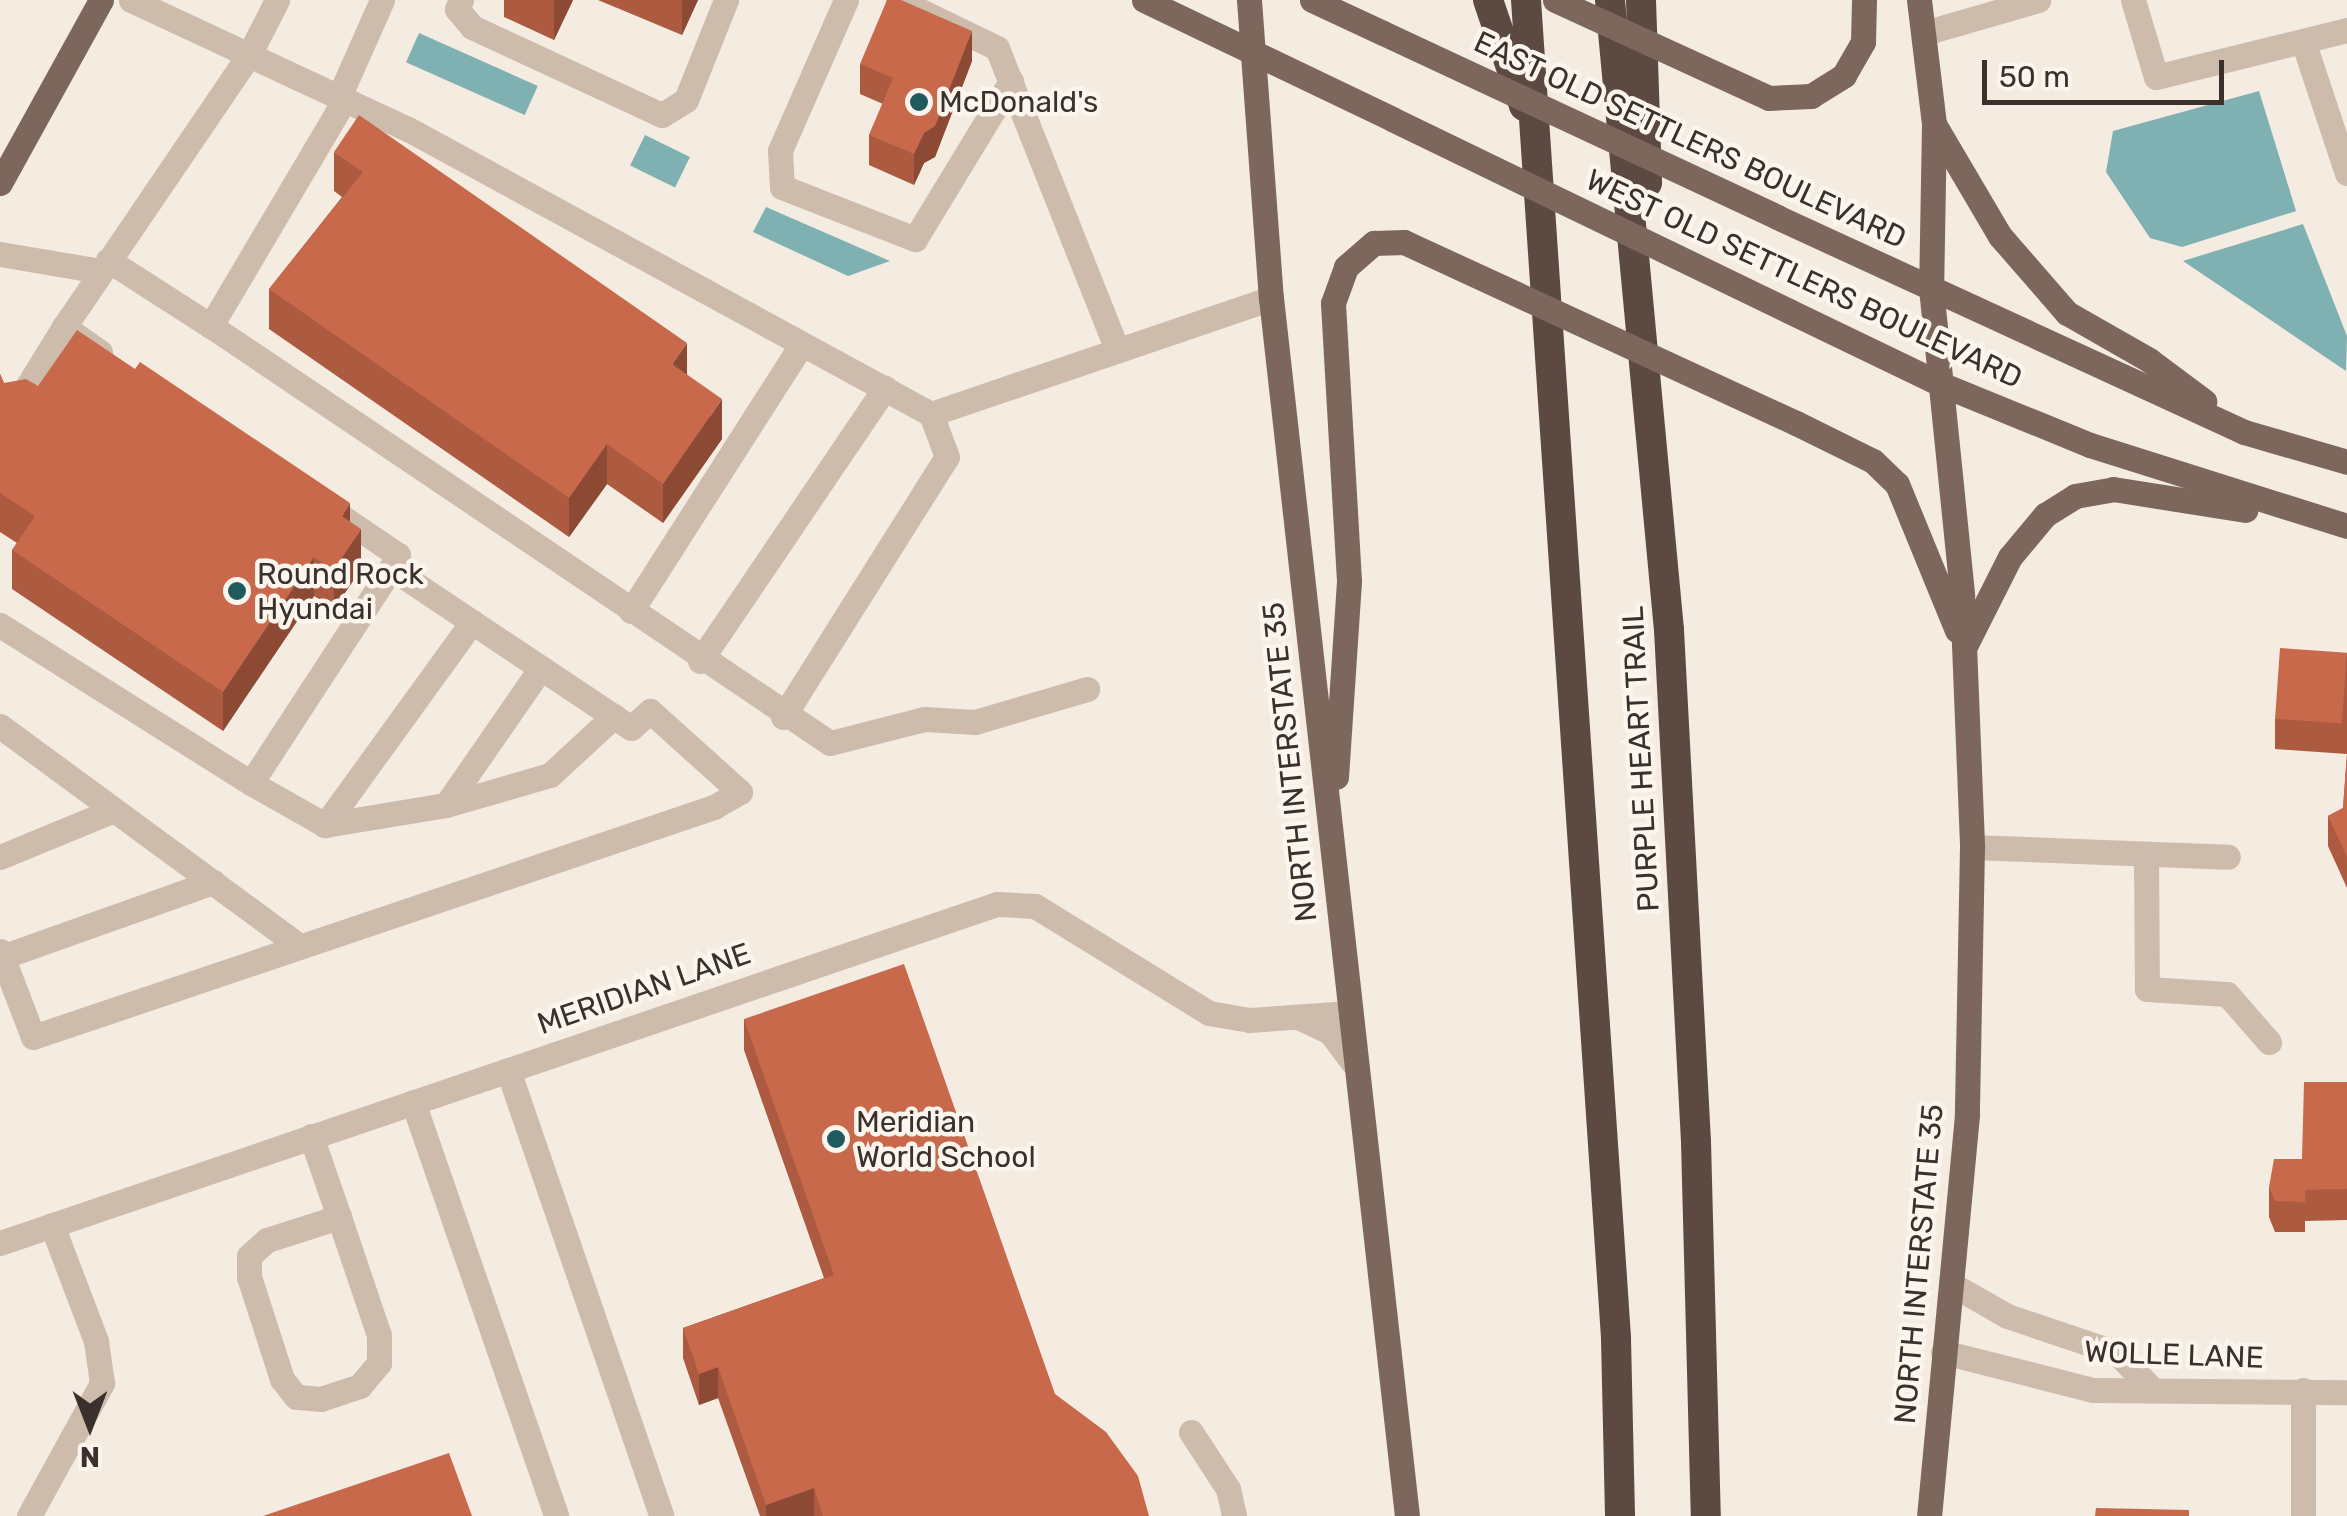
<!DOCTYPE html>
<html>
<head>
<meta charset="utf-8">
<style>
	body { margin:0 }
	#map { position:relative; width:2347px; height:1516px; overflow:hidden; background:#f4ebe1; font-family:Rubik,sans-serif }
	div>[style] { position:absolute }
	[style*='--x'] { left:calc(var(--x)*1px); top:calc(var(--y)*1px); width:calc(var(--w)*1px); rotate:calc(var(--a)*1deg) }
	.water>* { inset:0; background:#7fb0b2; transform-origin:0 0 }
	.minor>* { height:25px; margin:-12.5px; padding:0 12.5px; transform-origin:12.5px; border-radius:12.5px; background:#cdbbac }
	.major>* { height:25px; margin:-12.5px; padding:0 12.5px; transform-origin:12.5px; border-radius:12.5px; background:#7d675c }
	.highway>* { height:30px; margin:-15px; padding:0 15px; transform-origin:15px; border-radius:15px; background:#5c4a42 }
	.major-bridge>* { height:25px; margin:-12.5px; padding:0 12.5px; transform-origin:12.5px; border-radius:12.5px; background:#7d675c }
	.wall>* { inset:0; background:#ac5a40 }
	.shaded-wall>* { inset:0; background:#8c4a34 }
	.building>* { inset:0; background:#c8694b; transform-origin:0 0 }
	.dots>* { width:28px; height:28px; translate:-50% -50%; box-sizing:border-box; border:5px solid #fbf5ee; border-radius:50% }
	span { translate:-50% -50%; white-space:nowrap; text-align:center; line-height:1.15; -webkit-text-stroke:9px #fbf5ee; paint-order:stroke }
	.poi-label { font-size:30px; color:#3b302b }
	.left { translate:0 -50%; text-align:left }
	.street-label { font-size:30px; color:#3b302b }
	.north { position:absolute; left:40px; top:1376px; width:100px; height:100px; -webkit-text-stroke:8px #fbf5ee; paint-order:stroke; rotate:180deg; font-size:28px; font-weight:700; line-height:40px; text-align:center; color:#3b302b }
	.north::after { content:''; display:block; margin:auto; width:35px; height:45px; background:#3b302b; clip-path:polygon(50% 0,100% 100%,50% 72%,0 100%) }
	.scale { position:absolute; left:1982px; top:60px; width:242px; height:45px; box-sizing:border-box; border:5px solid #3b302b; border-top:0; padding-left:12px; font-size:30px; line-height:35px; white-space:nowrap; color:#3b302b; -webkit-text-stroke:8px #fbf5ee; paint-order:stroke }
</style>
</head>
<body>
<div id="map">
	<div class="water">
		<i style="left:419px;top:33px;width:130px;height:32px;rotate:24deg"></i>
		<i style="clip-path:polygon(2259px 91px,2296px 211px,2182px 247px,2150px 238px,2106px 172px,2113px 131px)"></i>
		<i style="left:645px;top:135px;width:50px;height:34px;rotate:26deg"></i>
		<i style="clip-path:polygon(766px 207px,890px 261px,848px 276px,753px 232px)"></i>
		<i style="clip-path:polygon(2303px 224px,2347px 336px,2346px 371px,2183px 261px)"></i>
	</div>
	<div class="minor">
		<i style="--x:131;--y:0;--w:306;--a:25"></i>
		<i style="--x:408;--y:129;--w:596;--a:28.59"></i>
		<i style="--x:931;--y:414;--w:359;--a:-18.8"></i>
		<i style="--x:461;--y:0;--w:10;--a:114"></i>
		<i style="--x:457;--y:9;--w:23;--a:50"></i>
		<i style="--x:472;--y:27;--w:209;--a:24.9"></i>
		<i style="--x:662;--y:115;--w:28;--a:-32"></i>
		<i style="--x:686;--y:100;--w:108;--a:-68.2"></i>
		<i style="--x:846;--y:0;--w:164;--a:113.7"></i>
		<i style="--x:780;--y:150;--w:37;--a:87"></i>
		<i style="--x:782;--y:187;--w:143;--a:21.4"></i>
		<i style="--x:915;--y:239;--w:185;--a:-58.7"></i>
		<i style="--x:898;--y:0;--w:110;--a:25.9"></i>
		<i style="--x:997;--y:48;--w:324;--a:68.3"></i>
		<i style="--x:2133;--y:0;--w:80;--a:73.4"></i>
		<i style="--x:2156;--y:77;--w:197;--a:-13.8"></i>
		<i style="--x:1924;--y:33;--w:119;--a:-16.1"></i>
		<i style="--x:2304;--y:44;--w:136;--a:71.6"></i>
		<i style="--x:339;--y:97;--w:106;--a:-66.1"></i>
		<i style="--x:345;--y:99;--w:264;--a:120.6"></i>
		<i style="--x:211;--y:326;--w:746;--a:33.97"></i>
		<i style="--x:830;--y:743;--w:97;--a:-14.3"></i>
		<i style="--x:924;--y:719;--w:51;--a:3.4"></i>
		<i style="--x:975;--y:722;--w:117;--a:-16.4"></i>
		<i style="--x:0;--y:254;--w:101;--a:9.6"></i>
		<i style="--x:108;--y:260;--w:122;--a:32.7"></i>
		<i style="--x:100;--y:352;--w:44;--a:-145.2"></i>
		<i style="--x:64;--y:327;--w:329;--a:-55.8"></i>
		<i style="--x:249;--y:55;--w:62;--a:-63"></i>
		<i style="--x:14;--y:408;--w:95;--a:-58.3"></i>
		<i style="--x:631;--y:611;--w:313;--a:-57.4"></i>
		<i style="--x:472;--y:622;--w:251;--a:125.9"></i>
		<i style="--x:325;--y:825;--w:123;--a:-9.4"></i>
		<i style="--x:446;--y:805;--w:167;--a:-55.3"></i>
		<i style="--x:0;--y:625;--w:297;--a:32.2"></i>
		<i style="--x:251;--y:783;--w:257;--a:-56.9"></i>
		<i style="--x:700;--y:661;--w:330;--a:-55.9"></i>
		<i style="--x:783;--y:717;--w:307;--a:-57.8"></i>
		<i style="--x:947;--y:457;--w:46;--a:-110.4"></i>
		<i style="--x:0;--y:726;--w:372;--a:36.3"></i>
		<i style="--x:251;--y:783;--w:85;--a:29.6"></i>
		<i style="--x:446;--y:805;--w:108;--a:-16.1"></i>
		<i style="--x:550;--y:775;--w:87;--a:-42.7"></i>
		<i style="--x:1972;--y:847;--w:256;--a:2.2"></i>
		<i style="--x:2146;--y:854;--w:135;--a:89.6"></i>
		<i style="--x:2147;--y:989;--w:80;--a:3.6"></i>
		<i style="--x:2227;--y:994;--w:64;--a:48.8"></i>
		<i style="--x:0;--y:857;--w:123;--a:-22.4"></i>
		<i style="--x:0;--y:951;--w:92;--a:69"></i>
		<i style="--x:33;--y:1037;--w:719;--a:-18.66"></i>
		<i style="--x:714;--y:807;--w:30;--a:-30"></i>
		<i style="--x:740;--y:792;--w:121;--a:-138"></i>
		<i style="--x:650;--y:711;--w:25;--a:138"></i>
		<i style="--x:631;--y:728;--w:288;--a:-146.3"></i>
		<i style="--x:391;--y:568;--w:15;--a:-62"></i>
		<i style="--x:398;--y:555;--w:75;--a:-145.9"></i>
		<i style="--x:2;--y:957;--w:224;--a:-19.6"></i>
		<i style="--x:1300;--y:1018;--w:33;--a:25"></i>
		<i style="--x:1330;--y:1032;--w:45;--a:53.1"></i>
		<i style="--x:508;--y:1070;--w:472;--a:71"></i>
		<i style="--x:413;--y:1102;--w:438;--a:70.9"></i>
		<i style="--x:311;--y:1136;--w:86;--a:70.9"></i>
		<i style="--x:339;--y:1217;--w:125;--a:71.3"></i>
		<i style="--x:379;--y:1335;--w:28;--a:90"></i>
		<i style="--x:379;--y:1363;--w:30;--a:130"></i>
		<i style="--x:360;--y:1386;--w:41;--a:161.6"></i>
		<i style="--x:321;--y:1399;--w:25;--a:-175"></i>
		<i style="--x:296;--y:1397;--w:23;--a:-128"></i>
		<i style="--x:282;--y:1379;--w:107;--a:-107.9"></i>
		<i style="--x:249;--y:1277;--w:21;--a:-90"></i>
		<i style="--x:249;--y:1256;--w:24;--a:-42"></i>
		<i style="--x:267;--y:1240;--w:76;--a:-17.7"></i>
		<i style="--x:0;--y:1243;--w:1053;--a:-18.78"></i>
		<i style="--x:997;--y:904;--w:38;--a:3"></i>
		<i style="--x:1035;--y:906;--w:204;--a:31.6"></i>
		<i style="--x:1209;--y:1013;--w:41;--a:9.9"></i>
		<i style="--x:1249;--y:1020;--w:101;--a:-4"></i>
		<i style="--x:1951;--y:1284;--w:64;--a:29.7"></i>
		<i style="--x:2007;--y:1316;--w:116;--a:18.6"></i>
		<i style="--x:2117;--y:1353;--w:49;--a:45.8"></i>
		<i style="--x:1943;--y:1352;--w:155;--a:14.2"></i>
		<i style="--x:2093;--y:1390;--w:254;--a:0.5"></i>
		<i style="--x:1191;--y:1432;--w:68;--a:57"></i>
		<i style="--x:1228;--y:1489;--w:28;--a:77"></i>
		<i style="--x:29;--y:1516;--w:152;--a:-61.2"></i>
		<i style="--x:102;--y:1383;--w:42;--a:-98.1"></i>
		<i style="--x:96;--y:1341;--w:124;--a:-110.8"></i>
		<i style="--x:2303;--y:1516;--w:126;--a:-90"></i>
	</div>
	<div class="major">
		<i style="--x:1144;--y:0;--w:275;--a:25.6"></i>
		<i style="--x:1249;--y:0;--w:299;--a:85.8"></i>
		<i style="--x:1271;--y:298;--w:1226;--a:83.63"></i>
		<i style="--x:1312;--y:0;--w:78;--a:24.9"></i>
		<i style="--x:1919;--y:0;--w:125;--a:83.1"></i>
		<i style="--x:1934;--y:124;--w:164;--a:91"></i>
		<i style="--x:1931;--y:288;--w:309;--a:84.2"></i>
		<i style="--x:1962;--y:595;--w:252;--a:87.7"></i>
		<i style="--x:1972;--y:847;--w:268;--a:91.1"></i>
		<i style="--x:1967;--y:1115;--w:403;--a:95.4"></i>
		<i style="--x:1769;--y:98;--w:42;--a:-2.7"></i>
		<i style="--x:1811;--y:96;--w:39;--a:-32"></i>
		<i style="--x:1844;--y:75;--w:38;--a:-60"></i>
		<i style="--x:1863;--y:42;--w:42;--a:-88.6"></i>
		<i style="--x:1934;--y:124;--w:130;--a:59.5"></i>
		<i style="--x:2000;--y:236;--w:102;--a:49"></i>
		<i style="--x:2067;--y:313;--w:95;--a:29.8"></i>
		<i style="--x:2149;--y:360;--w:69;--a:36.7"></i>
		<i style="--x:0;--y:183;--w:209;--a:-61.1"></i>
		<i style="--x:1777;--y:217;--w:514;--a:24.72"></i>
		<i style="--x:2244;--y:432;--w:107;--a:16.2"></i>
		<i style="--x:1789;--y:311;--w:171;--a:25.7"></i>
		<i style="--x:1943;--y:385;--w:159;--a:22.2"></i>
		<i style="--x:2090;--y:445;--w:269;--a:17.5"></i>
		<i style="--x:1796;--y:423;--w:86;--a:26.3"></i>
		<i style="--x:1873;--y:461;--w:33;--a:44"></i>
		<i style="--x:1897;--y:484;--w:158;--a:67.7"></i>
		<i style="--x:1966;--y:644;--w:97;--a:-63.2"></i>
		<i style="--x:2010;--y:557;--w:55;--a:-50.2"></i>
		<i style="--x:2045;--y:515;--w:36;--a:-32"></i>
		<i style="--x:2075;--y:496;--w:39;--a:-10"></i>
		<i style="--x:2113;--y:489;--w:134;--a:9"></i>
		<i style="--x:1336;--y:777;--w:196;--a:-86.2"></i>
		<i style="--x:1349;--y:581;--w:278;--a:-93.3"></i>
		<i style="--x:1333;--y:303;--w:38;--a:-70"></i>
		<i style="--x:1346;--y:267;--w:37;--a:-41"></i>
		<i style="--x:1374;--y:243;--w:30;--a:-2"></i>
	</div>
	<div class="highway">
		<i style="--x:1488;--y:0;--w:112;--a:71.2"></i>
		<i style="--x:1526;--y:0;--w:1342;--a:86.15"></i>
		<i style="--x:1616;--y:1339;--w:177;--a:88.7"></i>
		<i style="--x:1610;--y:0;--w:633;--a:84.65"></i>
		<i style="--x:1669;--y:630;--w:513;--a:86.98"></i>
		<i style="--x:1696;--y:1142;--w:374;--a:88.5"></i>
		<i style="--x:1641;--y:0;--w:183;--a:88.1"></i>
	</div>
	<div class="major-bridge">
		<i style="--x:1555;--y:0;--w:235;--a:24.6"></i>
		<i style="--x:1383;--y:33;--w:435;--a:25"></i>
		<i style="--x:1392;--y:119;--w:441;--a:25.8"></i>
		<i style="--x:1404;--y:242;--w:432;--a:24.8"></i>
	</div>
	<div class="wall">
		<i style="clip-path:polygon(504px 0,573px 0,554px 40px,504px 17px)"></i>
		<i style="clip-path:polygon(598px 0,698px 0,682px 35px)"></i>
		<i style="clip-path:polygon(972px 61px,935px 157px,924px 163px,914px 185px,869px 165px,869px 135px,883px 104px,860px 94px,860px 64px)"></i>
		<i style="clip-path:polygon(334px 152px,687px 375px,722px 439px,663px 523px,607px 484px,569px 537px,269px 329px,269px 289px,342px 197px,334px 191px)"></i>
		<i style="clip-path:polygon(0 374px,4px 383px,38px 386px,350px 522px,361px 569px,334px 609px,314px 596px,223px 731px,12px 589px,12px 550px,17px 543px,0 532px)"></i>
		<i style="clip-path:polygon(2347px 653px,2347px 888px,2328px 846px,2328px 816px,2343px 808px,2347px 754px,2275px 749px,2275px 719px)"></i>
		<i style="clip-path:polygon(744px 1019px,1055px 1394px,1149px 1516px,760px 1516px,718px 1398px,699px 1405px,683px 1358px,683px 1328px,824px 1278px,744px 1050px)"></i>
		<i style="clip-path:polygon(2347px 1082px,2347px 1220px,2305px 1221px,2305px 1232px,2275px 1232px,2269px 1217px,2269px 1187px,2302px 1159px)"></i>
	</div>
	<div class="shaded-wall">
		<i style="clip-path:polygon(555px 0,573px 0,554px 40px,554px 1px)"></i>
		<i style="clip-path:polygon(682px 0,698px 0,682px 35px)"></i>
		<i style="clip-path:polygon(972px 31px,972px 61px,935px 157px,924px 163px,914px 185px,914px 154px)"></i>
		<i style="clip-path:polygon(687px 343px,687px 383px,672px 364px)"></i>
		<i style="clip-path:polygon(722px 399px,722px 439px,663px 523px,663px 484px)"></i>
		<i style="clip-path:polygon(607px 444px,607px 484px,569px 537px,569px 498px)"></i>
		<i style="clip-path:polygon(350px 503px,350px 543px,342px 516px)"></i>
		<i style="clip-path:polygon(361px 529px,361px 569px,334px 609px,334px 570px)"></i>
		<i style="clip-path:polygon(314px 557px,314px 596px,223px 731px,223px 692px)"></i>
		<i style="clip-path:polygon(718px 1367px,718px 1398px,699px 1405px,699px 1374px)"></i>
		<i style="clip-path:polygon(814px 1488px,814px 1516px,766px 1516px,766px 1505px)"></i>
	</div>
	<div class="building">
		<i style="clip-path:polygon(887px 0,901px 0,972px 31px,935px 126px,924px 133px,914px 154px,869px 135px,893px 78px,860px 64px)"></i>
		<i style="clip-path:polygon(359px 115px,687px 343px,672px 364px,722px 399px,663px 484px,607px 444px,569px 498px,269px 289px,363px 172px,334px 152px)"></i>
		<i style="clip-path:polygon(77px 330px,135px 369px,140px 362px,350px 503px,342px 516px,361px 529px,334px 570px,314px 557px,223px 692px,12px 550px,35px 516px,0 493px,0 374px,4px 383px,26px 379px,38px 386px)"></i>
		<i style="left:2280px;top:648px;width:67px;height:71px;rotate:4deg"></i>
		<i style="clip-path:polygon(2347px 754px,2347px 857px,2328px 816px,2343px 808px)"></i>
		<i style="clip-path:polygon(904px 964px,1055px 1394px,1106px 1432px,1138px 1476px,1149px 1516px,823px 1516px,814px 1488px,766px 1505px,718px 1367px,699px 1374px,683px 1328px,834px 1275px,744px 1019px)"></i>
		<i style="clip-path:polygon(2304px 1082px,2347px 1082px,2347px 1189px,2305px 1190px,2305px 1202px,2275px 1201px,2269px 1187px,2274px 1159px,2302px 1159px)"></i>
		<i style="clip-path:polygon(449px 1453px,472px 1516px,263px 1516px)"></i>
		<i style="clip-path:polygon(2096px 1508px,2189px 1510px,2189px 1516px,2095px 1516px)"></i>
	</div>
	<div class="dots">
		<i style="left:919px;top:102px;background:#1f5a5e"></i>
		<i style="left:237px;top:591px;background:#1f5a5e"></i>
		<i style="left:836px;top:1139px;background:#1f5a5e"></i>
	</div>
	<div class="poi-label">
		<span class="left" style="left:939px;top:102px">McDonald's</span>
		<span class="left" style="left:257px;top:591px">Round Rock<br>Hyundai</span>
		<span class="left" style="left:856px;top:1139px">Meridian<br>World School</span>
	</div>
	<div class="street-label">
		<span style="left:1690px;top:140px;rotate:25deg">EAST OLD SETTLERS BOULEVARD</span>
		<span style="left:1804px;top:279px;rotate:25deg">WEST OLD SETTLERS BOULEVARD</span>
		<span style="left:1641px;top:759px;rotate:-93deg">PURPLE HEART TRAIL</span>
		<span style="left:1290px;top:762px;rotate:-96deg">NORTH INTERSTATE 35</span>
		<span style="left:644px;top:989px;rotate:-19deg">MERIDIAN LANE</span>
		<span style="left:1919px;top:1264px;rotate:-85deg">NORTH INTERSTATE 35</span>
		<span style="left:2174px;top:1355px;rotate:2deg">WOLLE LANE</span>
	</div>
	<div class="north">N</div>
	<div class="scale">50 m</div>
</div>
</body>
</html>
